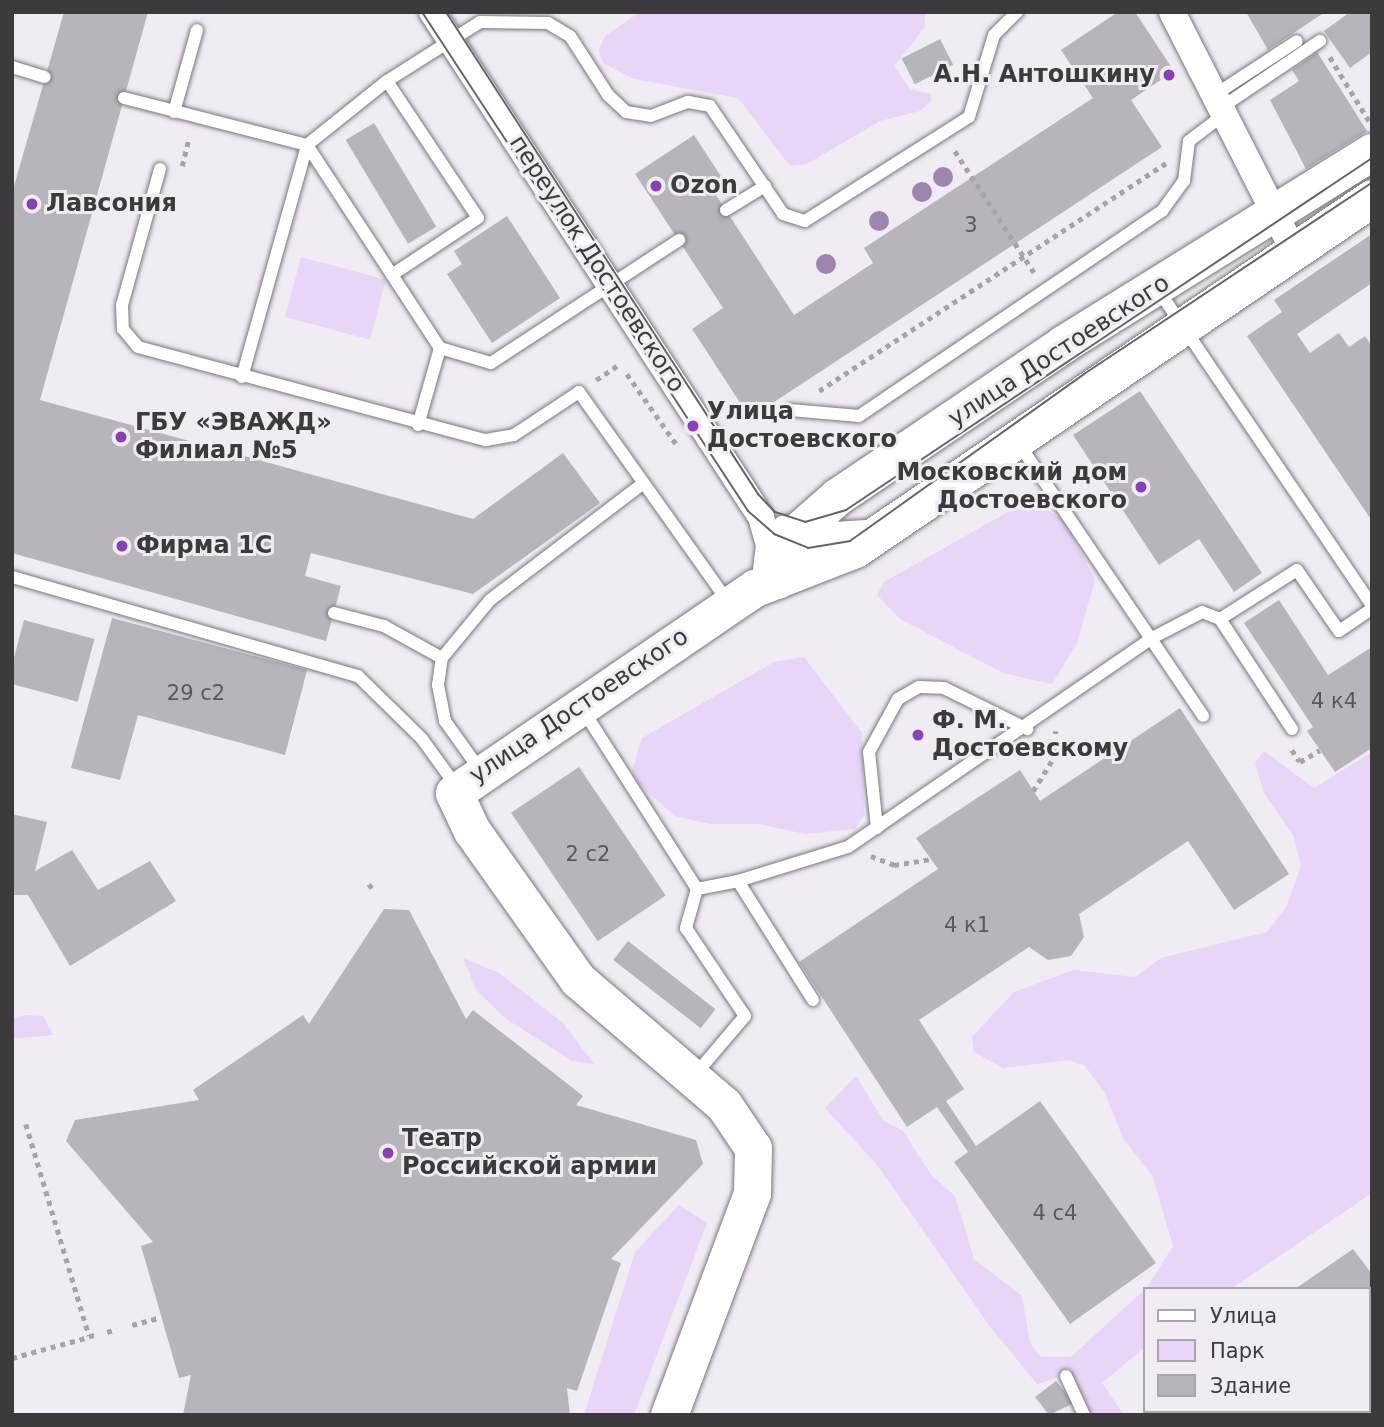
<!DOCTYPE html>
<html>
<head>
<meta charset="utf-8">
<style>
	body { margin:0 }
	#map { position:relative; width:1384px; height:1427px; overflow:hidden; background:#f1ecf4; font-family:"DejaVu Sans",sans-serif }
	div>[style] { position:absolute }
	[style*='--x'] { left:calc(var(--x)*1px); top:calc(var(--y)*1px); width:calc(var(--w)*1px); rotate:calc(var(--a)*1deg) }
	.green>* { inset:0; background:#e8d5f7; transform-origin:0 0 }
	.building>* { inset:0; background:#b8b4bb; transform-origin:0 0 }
	.path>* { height:4.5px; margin-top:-2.25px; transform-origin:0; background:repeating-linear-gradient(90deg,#a7a4a9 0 5px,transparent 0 10px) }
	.roads { filter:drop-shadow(0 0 2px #7a767d) drop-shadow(0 0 2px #7a767d) }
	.lane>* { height:12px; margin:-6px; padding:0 6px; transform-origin:6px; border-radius:6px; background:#fff }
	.street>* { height:26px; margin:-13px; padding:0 13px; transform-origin:13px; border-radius:13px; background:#fff }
	.secondary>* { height:37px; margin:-18.5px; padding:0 18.5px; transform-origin:18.5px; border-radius:18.5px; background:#fff }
	.tram>* { height:2px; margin:-1px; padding:0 1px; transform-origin:1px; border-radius:1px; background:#676468 }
	.trees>* { width:20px; height:20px; margin:-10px; border-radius:50%; background:#9d85ad }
	.dots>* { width:19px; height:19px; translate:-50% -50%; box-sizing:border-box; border:4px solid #f1ecf4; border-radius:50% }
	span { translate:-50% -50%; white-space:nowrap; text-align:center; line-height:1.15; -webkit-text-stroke:6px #f1ecf4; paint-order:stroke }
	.number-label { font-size:21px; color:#5b585c }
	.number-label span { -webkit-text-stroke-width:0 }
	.poi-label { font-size:24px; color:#3c3a3d; font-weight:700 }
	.right { translate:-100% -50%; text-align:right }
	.left { translate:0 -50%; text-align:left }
	.street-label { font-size:24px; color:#3c3a3d }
	.frame { position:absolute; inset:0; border:14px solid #3c3a3d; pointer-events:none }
	.legend { position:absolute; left:1143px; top:1287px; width:228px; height:126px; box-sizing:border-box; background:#f1ecf4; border:2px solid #a9a5ab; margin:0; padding:9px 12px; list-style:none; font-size:21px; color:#3c3a3d }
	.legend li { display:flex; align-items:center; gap:14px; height:35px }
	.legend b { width:35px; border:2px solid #a9a5ab }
</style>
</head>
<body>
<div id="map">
	<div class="green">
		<i style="clip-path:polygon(640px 12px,925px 12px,925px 27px,894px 66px,910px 89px,931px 94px,931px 101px,920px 111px,880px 121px,807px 164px,790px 166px,738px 98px,634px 79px,603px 63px,598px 50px,605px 36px)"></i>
		<i style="left:301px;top:257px;width:88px;height:62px;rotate:15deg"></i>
		<i style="clip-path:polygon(1041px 505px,1066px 523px,1095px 580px,1077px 643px,1052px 684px,1003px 673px,900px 619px,877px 595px,884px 582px,1008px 512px)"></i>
		<i style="clip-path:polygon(804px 657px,862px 733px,864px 815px,855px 829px,805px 834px,759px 824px,710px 824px,675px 816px,639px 785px,632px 771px,642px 738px,774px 662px)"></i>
		<i style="clip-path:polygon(1264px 751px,1314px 788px,1372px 752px,1372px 1193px,1231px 1289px,1146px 1289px,1173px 1246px,1153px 1177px,1123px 1138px,1105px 1093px,1085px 1066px,1070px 1060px,1003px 1068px,974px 1052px,972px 1037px,1014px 992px,1073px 970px,1135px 977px,1161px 958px,1267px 932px,1286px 907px,1301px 866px,1293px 835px,1264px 793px,1255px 763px)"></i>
		<i style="clip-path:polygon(463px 958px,499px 973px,563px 1023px,594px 1064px,572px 1061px,505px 1018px,476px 990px)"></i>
		<i style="clip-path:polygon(26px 1015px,43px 1016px,53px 1035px,12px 1039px,12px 1018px)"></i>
		<i style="clip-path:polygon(856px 1076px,883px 1120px,903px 1131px,932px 1176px,955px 1196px,974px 1259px,1022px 1296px,1030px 1343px,1041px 1357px,1071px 1357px,1144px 1290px,1144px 1348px,1102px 1383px,1124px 1415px,1089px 1415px,1062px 1376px,1037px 1384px,991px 1328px,878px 1166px,825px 1108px)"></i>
		<i style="clip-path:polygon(679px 1205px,707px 1223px,634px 1415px,584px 1415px,635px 1252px)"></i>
	</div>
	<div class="building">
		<i style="clip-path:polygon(64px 12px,148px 12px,40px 400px,473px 519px,563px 453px,600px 503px,473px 594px,311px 553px,305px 576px,341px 586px,326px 641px,12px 553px,12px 193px)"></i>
		<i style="clip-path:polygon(1118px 12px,1135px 12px,1174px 71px,1131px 100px,1162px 147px,750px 418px,692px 329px,723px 308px,635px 174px,694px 135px,728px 187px,716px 195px,794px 315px,873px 263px,864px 248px,1093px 98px,1061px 50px)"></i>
		<i style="clip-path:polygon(1246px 12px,1325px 12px,1268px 50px)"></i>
		<i style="clip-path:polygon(1350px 12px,1372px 12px,1372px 52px,1350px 68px,1324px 31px)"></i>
		<i style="left:940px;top:39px;width:29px;height:43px;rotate:63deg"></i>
		<i style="clip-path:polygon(1317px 52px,1367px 131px,1306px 169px,1270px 100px,1299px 81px,1292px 70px)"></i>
		<i style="left:374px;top:123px;width:121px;height:33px;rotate:59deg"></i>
		<i style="clip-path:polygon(507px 216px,560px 298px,492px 343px,447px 274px,462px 264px,454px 251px)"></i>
		<i style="clip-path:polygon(1372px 234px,1372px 283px,1297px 334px,1310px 353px,1339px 333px,1349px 347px,1365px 336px,1372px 346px,1372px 521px,1247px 336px,1282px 312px,1274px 300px)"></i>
		<i style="clip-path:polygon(1140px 391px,1262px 573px,1234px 592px,1199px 539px,1159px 565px,1073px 435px)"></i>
		<i style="clip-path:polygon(1279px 600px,1328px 675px,1372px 647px,1372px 748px,1335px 772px,1307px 731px,1313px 727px,1244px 623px)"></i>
		<i style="clip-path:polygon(112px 618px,307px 670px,285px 755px,138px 715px,120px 780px,71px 768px)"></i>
		<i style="left:24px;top:620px;width:73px;height:65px;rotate:15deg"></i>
		<i style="clip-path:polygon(1180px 708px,1289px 874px,1234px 910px,1188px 841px,1079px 914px,1084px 937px,1071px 956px,1048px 960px,1029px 947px,919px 1020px,964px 1089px,946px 1101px,976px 1146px,1040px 1101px,1156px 1263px,1070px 1324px,954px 1162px,968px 1152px,937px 1107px,907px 1127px,799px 962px,938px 869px,916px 838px,1020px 770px,1040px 801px)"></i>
		<i style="left:579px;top:767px;width:155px;height:82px;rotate:56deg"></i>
		<i style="clip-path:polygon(12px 814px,47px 822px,35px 871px,72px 850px,98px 890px,150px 861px,176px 901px,70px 966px,28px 895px,12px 895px)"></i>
		<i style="clip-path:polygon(384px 909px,409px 910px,466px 1019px,473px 1010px,583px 1096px,576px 1105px,696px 1140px,703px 1164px,611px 1259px,621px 1263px,577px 1391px,567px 1388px,570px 1415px,183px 1415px,191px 1375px,179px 1378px,141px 1246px,153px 1242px,66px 1141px,75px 1120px,199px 1100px,193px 1090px,303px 1015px,309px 1024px)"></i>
		<i style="left:628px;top:941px;width:111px;height:24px;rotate:38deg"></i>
		<i style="clip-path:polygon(1353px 1249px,1372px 1274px,1368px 1353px,1368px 1289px,1295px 1289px)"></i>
		<i style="clip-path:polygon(1056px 1381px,1074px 1403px,1049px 1415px,1035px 1397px)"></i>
		<i style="clip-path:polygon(1225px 1411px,1318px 1411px,1313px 1415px)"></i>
	</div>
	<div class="path">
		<i style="--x:1330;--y:57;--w:75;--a:58.6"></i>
		<i style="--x:955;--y:151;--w:145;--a:56.9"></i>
		<i style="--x:182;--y:166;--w:30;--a:-76"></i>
		<i style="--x:627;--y:374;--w:90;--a:54.9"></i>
		<i style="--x:596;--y:380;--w:27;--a:-34"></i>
		<i style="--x:819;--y:391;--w:415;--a:-33.3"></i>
		<i style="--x:1292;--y:750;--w:14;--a:56"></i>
		<i style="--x:1300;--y:762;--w:23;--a:-31"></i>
		<i style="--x:1033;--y:791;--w:44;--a:-58.1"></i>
		<i style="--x:1056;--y:754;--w:23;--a:-92"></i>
		<i style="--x:871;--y:856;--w:25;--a:21"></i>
		<i style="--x:894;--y:865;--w:36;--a:-9"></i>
		<i style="--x:369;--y:884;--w:9;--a:54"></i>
		<i style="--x:26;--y:1124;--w:221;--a:73.4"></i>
		<i style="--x:89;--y:1336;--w:7;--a:-8"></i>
		<i style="--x:132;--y:1325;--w:28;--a:-15"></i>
		<i style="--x:107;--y:1332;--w:10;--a:-17"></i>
		<i style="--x:12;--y:1358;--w:80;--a:-15.3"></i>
	</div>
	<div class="roads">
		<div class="lane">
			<i style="--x:12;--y:67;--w:34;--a:17"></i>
			<i style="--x:387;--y:81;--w:164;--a:56.4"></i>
			<i style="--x:478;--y:218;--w:103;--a:146.5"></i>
			<i style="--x:1213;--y:96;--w:100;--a:-33.2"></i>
			<i style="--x:124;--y:98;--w:189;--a:14.4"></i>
			<i style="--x:307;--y:145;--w:102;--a:-38.7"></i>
			<i style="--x:387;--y:81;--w:110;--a:-32.4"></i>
			<i style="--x:480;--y:22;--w:68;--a:0.8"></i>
			<i style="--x:548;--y:23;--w:26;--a:31"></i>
			<i style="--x:570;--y:36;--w:70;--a:57.2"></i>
			<i style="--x:608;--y:95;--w:25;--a:43"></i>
			<i style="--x:626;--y:112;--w:25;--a:9"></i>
			<i style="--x:651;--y:116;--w:40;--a:-21"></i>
			<i style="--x:688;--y:102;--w:22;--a:10"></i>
			<i style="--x:710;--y:106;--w:130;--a:55.9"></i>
			<i style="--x:783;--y:214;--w:23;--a:18"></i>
			<i style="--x:805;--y:221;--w:194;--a:-32.4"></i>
			<i style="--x:969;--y:117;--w:86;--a:-73"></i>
			<i style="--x:994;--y:35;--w:33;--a:-45"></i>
			<i style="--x:1219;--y:109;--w:122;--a:-34"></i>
			<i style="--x:174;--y:112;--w:85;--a:-74.3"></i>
			<i style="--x:307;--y:145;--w:243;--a:56.8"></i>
			<i style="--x:440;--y:348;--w:80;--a:105.9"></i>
			<i style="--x:160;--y:169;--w:141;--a:105.6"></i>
			<i style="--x:122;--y:305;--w:24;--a:88"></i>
			<i style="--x:123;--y:329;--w:23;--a:50"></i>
			<i style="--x:138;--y:347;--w:360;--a:15"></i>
			<i style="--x:486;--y:440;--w:28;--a:-10"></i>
			<i style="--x:514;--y:435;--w:78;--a:-33.5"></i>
			<i style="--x:579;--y:392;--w:257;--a:54.6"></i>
			<i style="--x:726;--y:210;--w:46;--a:-31.6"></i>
			<i style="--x:1157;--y:288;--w:383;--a:55.9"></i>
			<i style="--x:440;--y:348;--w:53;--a:16.4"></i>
			<i style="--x:491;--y:363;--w:225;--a:-33.2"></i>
			<i style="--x:242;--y:377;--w:241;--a:-74.3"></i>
			<i style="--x:790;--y:410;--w:69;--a:5"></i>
			<i style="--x:859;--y:416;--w:366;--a:-34.1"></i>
			<i style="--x:1162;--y:211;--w:37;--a:-54"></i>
			<i style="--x:1184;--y:181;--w:40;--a:-82.9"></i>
			<i style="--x:1189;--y:141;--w:41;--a:-37.1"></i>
			<i style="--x:1017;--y:441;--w:332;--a:55.9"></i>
			<i style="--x:12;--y:577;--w:360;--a:16"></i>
			<i style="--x:358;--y:676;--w:90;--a:44.5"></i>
			<i style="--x:422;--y:739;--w:59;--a:53.9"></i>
			<i style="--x:334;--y:613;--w:52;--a:14.6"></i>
			<i style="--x:384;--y:626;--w:66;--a:28.9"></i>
			<i style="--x:583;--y:710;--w:212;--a:57.5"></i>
			<i style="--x:697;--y:889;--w:41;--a:105.8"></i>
			<i style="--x:686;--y:928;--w:106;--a:56.2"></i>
			<i style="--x:745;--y:1016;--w:77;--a:130.3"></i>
			<i style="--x:1292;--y:729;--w:131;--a:-123.2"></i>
			<i style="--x:1220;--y:619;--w:91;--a:-32.5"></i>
			<i style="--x:1297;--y:570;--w:74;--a:55.5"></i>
			<i style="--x:1339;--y:631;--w:40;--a:-34"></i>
			<i style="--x:480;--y:770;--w:60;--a:-125.5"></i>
			<i style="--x:445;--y:721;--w:37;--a:-101"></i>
			<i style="--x:438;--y:685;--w:27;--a:-82"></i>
			<i style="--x:442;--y:658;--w:75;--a:-50.4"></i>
			<i style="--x:490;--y:600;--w:191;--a:-37.3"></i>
			<i style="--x:877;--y:828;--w:76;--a:-96"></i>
			<i style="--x:869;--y:752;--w:60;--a:-61.3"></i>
			<i style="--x:898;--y:699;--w:24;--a:-30"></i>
			<i style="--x:919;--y:687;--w:25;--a:2"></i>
			<i style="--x:944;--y:688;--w:93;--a:26.3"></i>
			<i style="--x:697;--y:889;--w:42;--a:-11"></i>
			<i style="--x:813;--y:1000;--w:141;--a:-122.2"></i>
			<i style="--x:738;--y:881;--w:115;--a:-17.2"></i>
			<i style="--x:848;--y:847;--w:371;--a:-34.5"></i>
			<i style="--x:1154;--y:637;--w:54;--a:-27.5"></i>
			<i style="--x:1202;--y:612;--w:19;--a:21"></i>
			<i style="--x:1066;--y:1376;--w:43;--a:65.2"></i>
		</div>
		<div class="street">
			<i style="--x:432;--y:12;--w:603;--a:56.92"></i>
			<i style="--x:761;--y:517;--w:29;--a:74"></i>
			<i style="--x:769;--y:545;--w:39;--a:97"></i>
			<i style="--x:1172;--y:12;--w:266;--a:63"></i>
			<i style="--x:785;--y:528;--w:32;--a:14"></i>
			<i style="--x:816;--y:536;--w:51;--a:-3.4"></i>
		</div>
		<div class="secondary">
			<i style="--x:777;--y:580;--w:51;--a:-68"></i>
			<i style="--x:796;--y:533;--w:56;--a:-41.4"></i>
			<i style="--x:838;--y:496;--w:272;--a:-34"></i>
			<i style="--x:1063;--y:344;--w:364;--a:-31.9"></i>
			<i style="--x:669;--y:1415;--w:237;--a:-69.5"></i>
			<i style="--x:752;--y:1193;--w:45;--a:-88.7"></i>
			<i style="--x:753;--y:1148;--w:52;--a:-124"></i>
			<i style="--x:724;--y:1105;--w:192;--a:-139.4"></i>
			<i style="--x:578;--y:980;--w:183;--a:-125.4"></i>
			<i style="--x:472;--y:831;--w:42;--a:-115.3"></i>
			<i style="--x:454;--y:793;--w:364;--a:-34.3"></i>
			<i style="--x:755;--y:588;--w:107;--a:-21.3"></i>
			<i style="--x:855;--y:549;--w:625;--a:-34.17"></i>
		</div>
	</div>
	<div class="tram">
		<i style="--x:422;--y:12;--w:596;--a:56.84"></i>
		<i style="--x:748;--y:511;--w:35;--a:41"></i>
		<i style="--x:774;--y:534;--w:37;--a:22"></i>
		<i style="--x:808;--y:548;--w:43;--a:-9.5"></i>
		<i style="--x:850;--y:541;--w:287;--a:-35.5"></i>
		<i style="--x:1084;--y:374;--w:346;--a:-33.6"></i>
		<i style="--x:446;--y:12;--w:574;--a:57.08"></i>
		<i style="--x:758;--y:494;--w:25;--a:47"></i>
		<i style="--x:775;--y:512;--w:32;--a:18"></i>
		<i style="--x:805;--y:522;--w:43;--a:-16.3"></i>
		<i style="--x:846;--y:510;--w:633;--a:-33.79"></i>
	</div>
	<div class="trees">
		<i style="left:943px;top:177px"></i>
		<i style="left:922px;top:192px"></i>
		<i style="left:879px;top:221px"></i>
		<i style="left:826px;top:264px"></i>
	</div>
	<div class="dots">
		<i style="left:1169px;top:75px;background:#8841b4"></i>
		<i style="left:656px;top:186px;background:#8841b4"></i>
		<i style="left:32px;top:204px;background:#8841b4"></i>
		<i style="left:693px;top:426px;background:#8841b4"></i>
		<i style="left:121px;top:437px;background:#8841b4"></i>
		<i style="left:1141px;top:487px;background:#8841b4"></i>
		<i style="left:122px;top:546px;background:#8841b4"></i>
		<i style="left:918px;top:735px;background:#8841b4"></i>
		<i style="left:388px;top:1153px;background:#8841b4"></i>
	</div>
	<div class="number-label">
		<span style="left:971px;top:225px">3</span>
		<span style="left:196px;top:693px">29 c2</span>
		<span style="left:1334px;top:701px">4 к4</span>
		<span style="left:588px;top:854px">2 с2</span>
		<span style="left:967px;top:925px">4 к1</span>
		<span style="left:1055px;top:1213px">4 с4</span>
	</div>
	<div class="poi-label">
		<span class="right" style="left:1155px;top:75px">А.Н. Антошкину</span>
		<span class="left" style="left:670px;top:186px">Ozon</span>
		<span class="left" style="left:46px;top:204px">Лавсония</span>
		<span class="left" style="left:707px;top:426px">Улица<br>Достоевского</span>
		<span class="left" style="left:135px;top:437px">ГБУ «ЭВАЖД»<br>Филиал №5</span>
		<span class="right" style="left:1127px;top:487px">Московский дом<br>Достоевского</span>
		<span class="left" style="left:136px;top:546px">Фирма 1С</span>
		<span class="left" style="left:932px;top:735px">Ф. М.<br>Достоевскому</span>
		<span class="left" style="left:402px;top:1153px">Театр<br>Российской армии</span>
	</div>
	<div class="street-label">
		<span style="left:597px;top:264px;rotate:57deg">переулок Достоевского</span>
		<span style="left:1059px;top:351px;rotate:-33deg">улица Достоевского</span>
		<span style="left:579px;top:706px;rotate:-34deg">улица Достоевского</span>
	</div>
	<div class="frame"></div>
	<ul class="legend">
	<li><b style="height:9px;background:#fff"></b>Улица</li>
	<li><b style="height:19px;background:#e8d5f7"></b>Парк</li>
	<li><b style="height:19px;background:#b8b4bb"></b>Здание</li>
	</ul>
</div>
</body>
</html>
